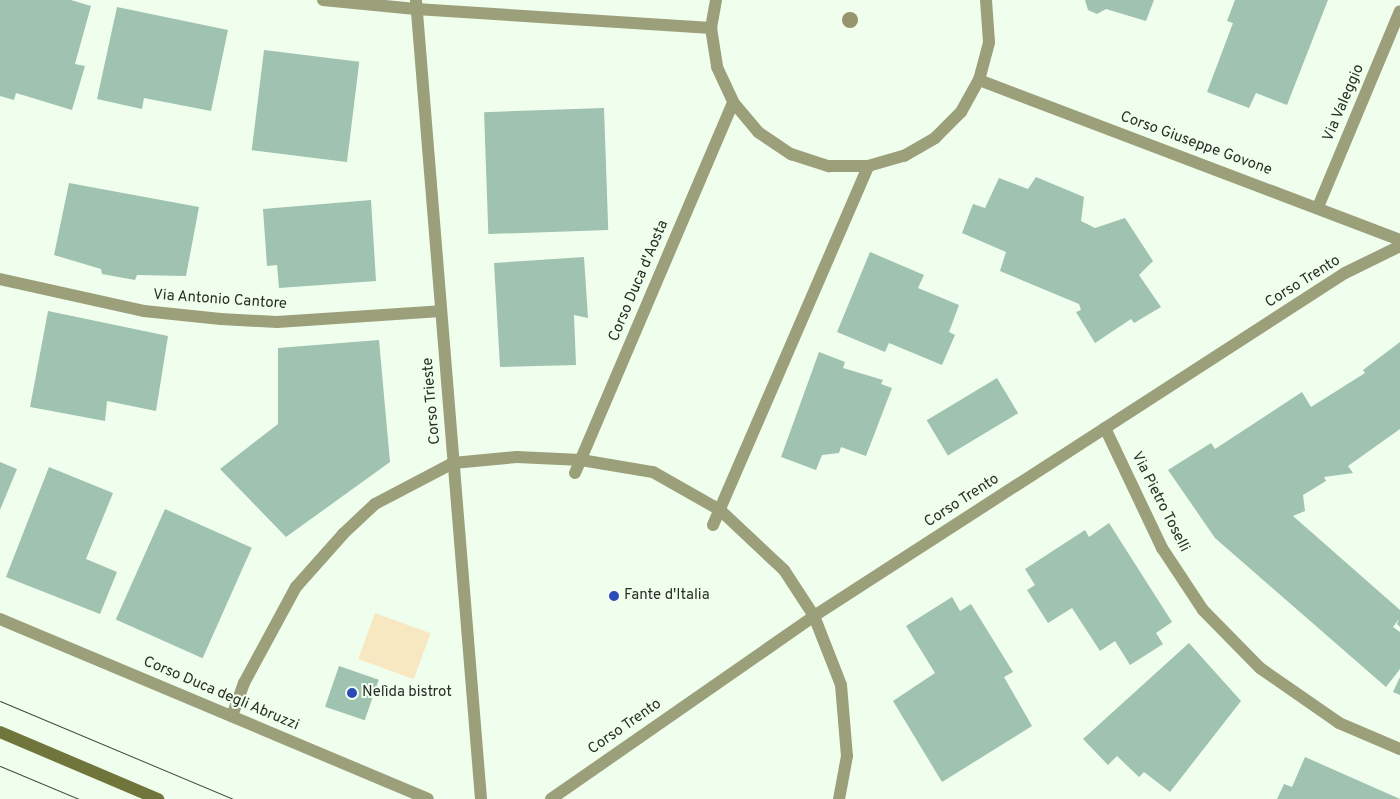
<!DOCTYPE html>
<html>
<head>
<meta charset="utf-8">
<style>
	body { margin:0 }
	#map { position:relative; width:1400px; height:799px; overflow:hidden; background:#f0feed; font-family:Overpass,sans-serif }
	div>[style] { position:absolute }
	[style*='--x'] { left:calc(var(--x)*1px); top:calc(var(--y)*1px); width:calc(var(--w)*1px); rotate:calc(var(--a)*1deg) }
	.green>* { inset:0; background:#f8e8c1; transform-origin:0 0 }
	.building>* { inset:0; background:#9fc2b1; transform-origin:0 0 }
	.street>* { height:12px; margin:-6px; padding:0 6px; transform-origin:6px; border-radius:6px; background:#9ba07a }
	.secondary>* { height:12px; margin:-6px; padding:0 6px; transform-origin:6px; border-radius:6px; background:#6f753b }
	.tram>* { height:1px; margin:-0.5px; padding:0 0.5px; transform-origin:0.5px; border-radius:0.5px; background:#40493e }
	.trees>* { width:16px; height:16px; margin:-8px; border-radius:50%; background:#97936d }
	.dots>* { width:14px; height:14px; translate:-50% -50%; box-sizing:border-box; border:2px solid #f0feed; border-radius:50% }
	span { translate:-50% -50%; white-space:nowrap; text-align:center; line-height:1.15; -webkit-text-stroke:4px #f0feed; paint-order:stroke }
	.street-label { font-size:15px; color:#283026 }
	.poi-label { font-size:15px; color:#283026 }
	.left { translate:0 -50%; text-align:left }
</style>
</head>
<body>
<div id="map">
	<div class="green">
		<i style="left:375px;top:613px;width:59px;height:49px;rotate:20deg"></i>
	</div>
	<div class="building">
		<i style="clip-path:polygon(0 0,71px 0,91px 6px,75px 64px,85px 66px,72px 110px,16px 93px,14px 100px,0 96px)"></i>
		<i style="clip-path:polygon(1085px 0,1154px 0,1146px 21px,1106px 9px,1097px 14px,1088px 10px)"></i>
		<i style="clip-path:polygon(1235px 0,1328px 0,1287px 105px,1256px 93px,1249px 108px,1207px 92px,1233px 23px,1227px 21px)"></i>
		<i style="clip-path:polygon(117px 7px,228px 30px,211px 111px,144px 98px,142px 109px,97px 99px)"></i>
		<i style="left:264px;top:50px;width:96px;height:101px;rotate:7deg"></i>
		<i style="left:604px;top:108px;width:122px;height:120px;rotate:88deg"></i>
		<i style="clip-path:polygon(1036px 177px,1084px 197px,1081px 221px,1095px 228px,1125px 218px,1153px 261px,1139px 275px,1161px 307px,1134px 323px,1131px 319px,1095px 343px,1076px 312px,1081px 310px,1079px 304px,1000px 271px,1006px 252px,962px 233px,973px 204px,985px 208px,999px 178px,1028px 189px)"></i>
		<i style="clip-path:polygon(69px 183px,199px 207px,186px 276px,137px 275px,135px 280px,102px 274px,101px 269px,54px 255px)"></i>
		<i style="clip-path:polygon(371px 200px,376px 281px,279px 288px,277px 265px,267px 266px,263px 209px)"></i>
		<i style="clip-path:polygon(870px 252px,924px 275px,918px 288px,959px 305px,949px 332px,955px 335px,942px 365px,889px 343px,885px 352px,837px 332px)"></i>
		<i style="clip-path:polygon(584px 257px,588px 318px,574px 315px,576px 365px,500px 367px,494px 263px)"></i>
		<i style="clip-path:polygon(48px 311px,168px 336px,156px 411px,107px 401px,105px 421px,30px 407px)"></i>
		<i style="clip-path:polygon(379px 340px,390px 462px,286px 537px,220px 469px,278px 424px,278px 348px)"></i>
		<i style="clip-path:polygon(1400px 342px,1400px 429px,1348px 466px,1353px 473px,1324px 477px,1326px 481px,1303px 495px,1305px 511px,1293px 516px,1400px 610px,1400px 627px,1397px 624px,1399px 619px,1393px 627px,1400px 632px,1400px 669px,1386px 687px,1215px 538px,1168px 470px,1211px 443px,1215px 449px,1302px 392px,1311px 407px,1365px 373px,1363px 370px)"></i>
		<i style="clip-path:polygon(819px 352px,845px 362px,843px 368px,883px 380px,881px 384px,892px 388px,866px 456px,841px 447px,839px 453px,822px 455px,816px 470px,781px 457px)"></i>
		<i style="left:997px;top:378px;width:41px;height:82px;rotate:59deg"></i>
		<i style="clip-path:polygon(0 462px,17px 469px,0 510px)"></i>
		<i style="clip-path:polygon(49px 467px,113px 493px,86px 559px,117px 572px,100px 614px,6px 577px)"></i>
		<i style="left:165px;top:509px;width:95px;height:121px;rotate:24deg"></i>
		<i style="clip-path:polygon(1109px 523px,1172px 622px,1156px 633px,1163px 644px,1130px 665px,1115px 641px,1100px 651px,1072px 608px,1048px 623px,1027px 590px,1035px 585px,1025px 569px,1085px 530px,1089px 537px)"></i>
		<i style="clip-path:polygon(952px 597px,960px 611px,971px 604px,1013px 672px,1004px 677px,1032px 726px,942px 782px,893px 701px,935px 673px,906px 626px)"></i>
		<i style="clip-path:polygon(1189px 643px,1241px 701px,1170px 792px,1144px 772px,1139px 777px,1117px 756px,1108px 765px,1083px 739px)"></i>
		<i style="left:339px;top:666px;width:42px;height:43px;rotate:19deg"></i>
		<i style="clip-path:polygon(1400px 677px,1400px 695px,1393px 692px)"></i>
		<i style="clip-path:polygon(1305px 757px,1400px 799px,1277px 799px,1284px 784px,1292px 787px)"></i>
	</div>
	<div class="street">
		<i style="--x:323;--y:0;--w:93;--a:5.5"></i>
		<i style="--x:416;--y:9;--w:296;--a:3.7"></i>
		<i style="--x:416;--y:0;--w:802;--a:85.35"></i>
		<i style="--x:716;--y:0;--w:28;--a:100"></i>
		<i style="--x:711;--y:28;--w:39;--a:81"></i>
		<i style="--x:717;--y:67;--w:38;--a:65"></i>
		<i style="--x:733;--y:102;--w:39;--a:50"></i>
		<i style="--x:758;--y:132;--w:40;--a:34"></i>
		<i style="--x:791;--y:154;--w:40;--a:18"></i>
		<i style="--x:829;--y:166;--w:39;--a:0"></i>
		<i style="--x:868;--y:166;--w:37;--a:-16"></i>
		<i style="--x:904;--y:156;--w:36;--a:-30"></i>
		<i style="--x:935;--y:138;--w:37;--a:-45"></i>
		<i style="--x:961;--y:112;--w:37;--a:-61"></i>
		<i style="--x:979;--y:80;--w:39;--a:-75"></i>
		<i style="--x:989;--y:42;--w:42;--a:-94.1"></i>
		<i style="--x:979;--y:80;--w:450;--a:20.8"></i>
		<i style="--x:1318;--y:207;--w:212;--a:-67.3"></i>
		<i style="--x:0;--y:279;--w:148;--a:12.5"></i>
		<i style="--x:144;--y:311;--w:77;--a:5.9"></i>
		<i style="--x:221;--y:319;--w:56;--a:3.1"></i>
		<i style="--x:277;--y:322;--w:164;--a:-3.8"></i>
		<i style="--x:1105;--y:428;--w:133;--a:64.6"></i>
		<i style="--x:1162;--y:548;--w:74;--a:56.5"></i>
		<i style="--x:1203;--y:610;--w:81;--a:45.5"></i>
		<i style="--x:1260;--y:668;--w:96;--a:34.8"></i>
		<i style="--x:1339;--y:723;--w:66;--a:23.1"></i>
		<i style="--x:575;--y:473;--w:403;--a:-66.9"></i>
		<i style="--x:713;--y:525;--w:391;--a:-66.6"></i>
		<i style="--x:0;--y:619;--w:464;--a:22.8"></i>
		<i style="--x:232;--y:716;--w:35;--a:-70"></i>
		<i style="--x:244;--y:683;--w:109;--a:-61.6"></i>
		<i style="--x:296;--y:587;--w:71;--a:-48.4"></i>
		<i style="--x:343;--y:534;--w:44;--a:-43.2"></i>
		<i style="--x:375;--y:504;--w:88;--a:-27.7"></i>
		<i style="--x:453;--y:463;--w:64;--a:-5.4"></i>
		<i style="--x:517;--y:457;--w:64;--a:2.7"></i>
		<i style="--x:581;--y:460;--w:73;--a:9.5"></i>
		<i style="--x:653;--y:472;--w:77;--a:29.6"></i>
		<i style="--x:720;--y:510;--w:88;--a:43.2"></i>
		<i style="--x:784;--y:570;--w:55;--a:56.9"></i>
		<i style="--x:814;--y:616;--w:74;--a:68.6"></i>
		<i style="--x:841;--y:685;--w:71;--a:85.2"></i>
		<i style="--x:847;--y:756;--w:44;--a:100.5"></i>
		<i style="--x:551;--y:799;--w:320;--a:-34.8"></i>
		<i style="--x:814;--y:616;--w:632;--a:-32.86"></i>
		<i style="--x:1345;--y:273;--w:61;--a:-26.1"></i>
	</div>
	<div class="secondary">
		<i style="--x:0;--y:732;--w:172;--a:23"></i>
	</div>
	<div class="tram">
		<i style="--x:0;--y:701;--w:253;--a:22.8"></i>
		<i style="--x:0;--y:766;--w:86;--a:22.7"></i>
	</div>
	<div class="trees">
		<i style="left:850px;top:20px"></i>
	</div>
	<div class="dots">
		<i style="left:614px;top:596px;background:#2c49b9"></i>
		<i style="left:352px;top:693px;background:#2c49b9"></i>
	</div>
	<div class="street-label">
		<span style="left:1344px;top:103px;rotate:-67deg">Via Valeggio</span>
		<span style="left:1196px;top:144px;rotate:20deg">Corso Giuseppe Govone</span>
		<span style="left:639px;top:281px;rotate:-67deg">Corso Duca d'Aosta</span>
		<span style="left:1303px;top:282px;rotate:-32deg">Corso Trento</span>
		<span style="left:220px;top:300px;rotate:4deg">Via Antonio Cantore</span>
		<span style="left:432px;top:401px;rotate:-95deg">Corso Trieste</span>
		<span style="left:962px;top:501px;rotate:-33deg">Corso Trento</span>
		<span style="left:1160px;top:502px;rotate:63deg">Via Pietro Toselli</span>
		<span style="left:221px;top:694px;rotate:23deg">Corso Duca degli Abruzzi</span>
		<span style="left:625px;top:727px;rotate:-35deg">Corso Trento</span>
	</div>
	<div class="poi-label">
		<span class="left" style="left:624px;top:596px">Fante d'Italia</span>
		<span class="left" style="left:362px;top:693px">Nelìda bistrot</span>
	</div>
</div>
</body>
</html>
